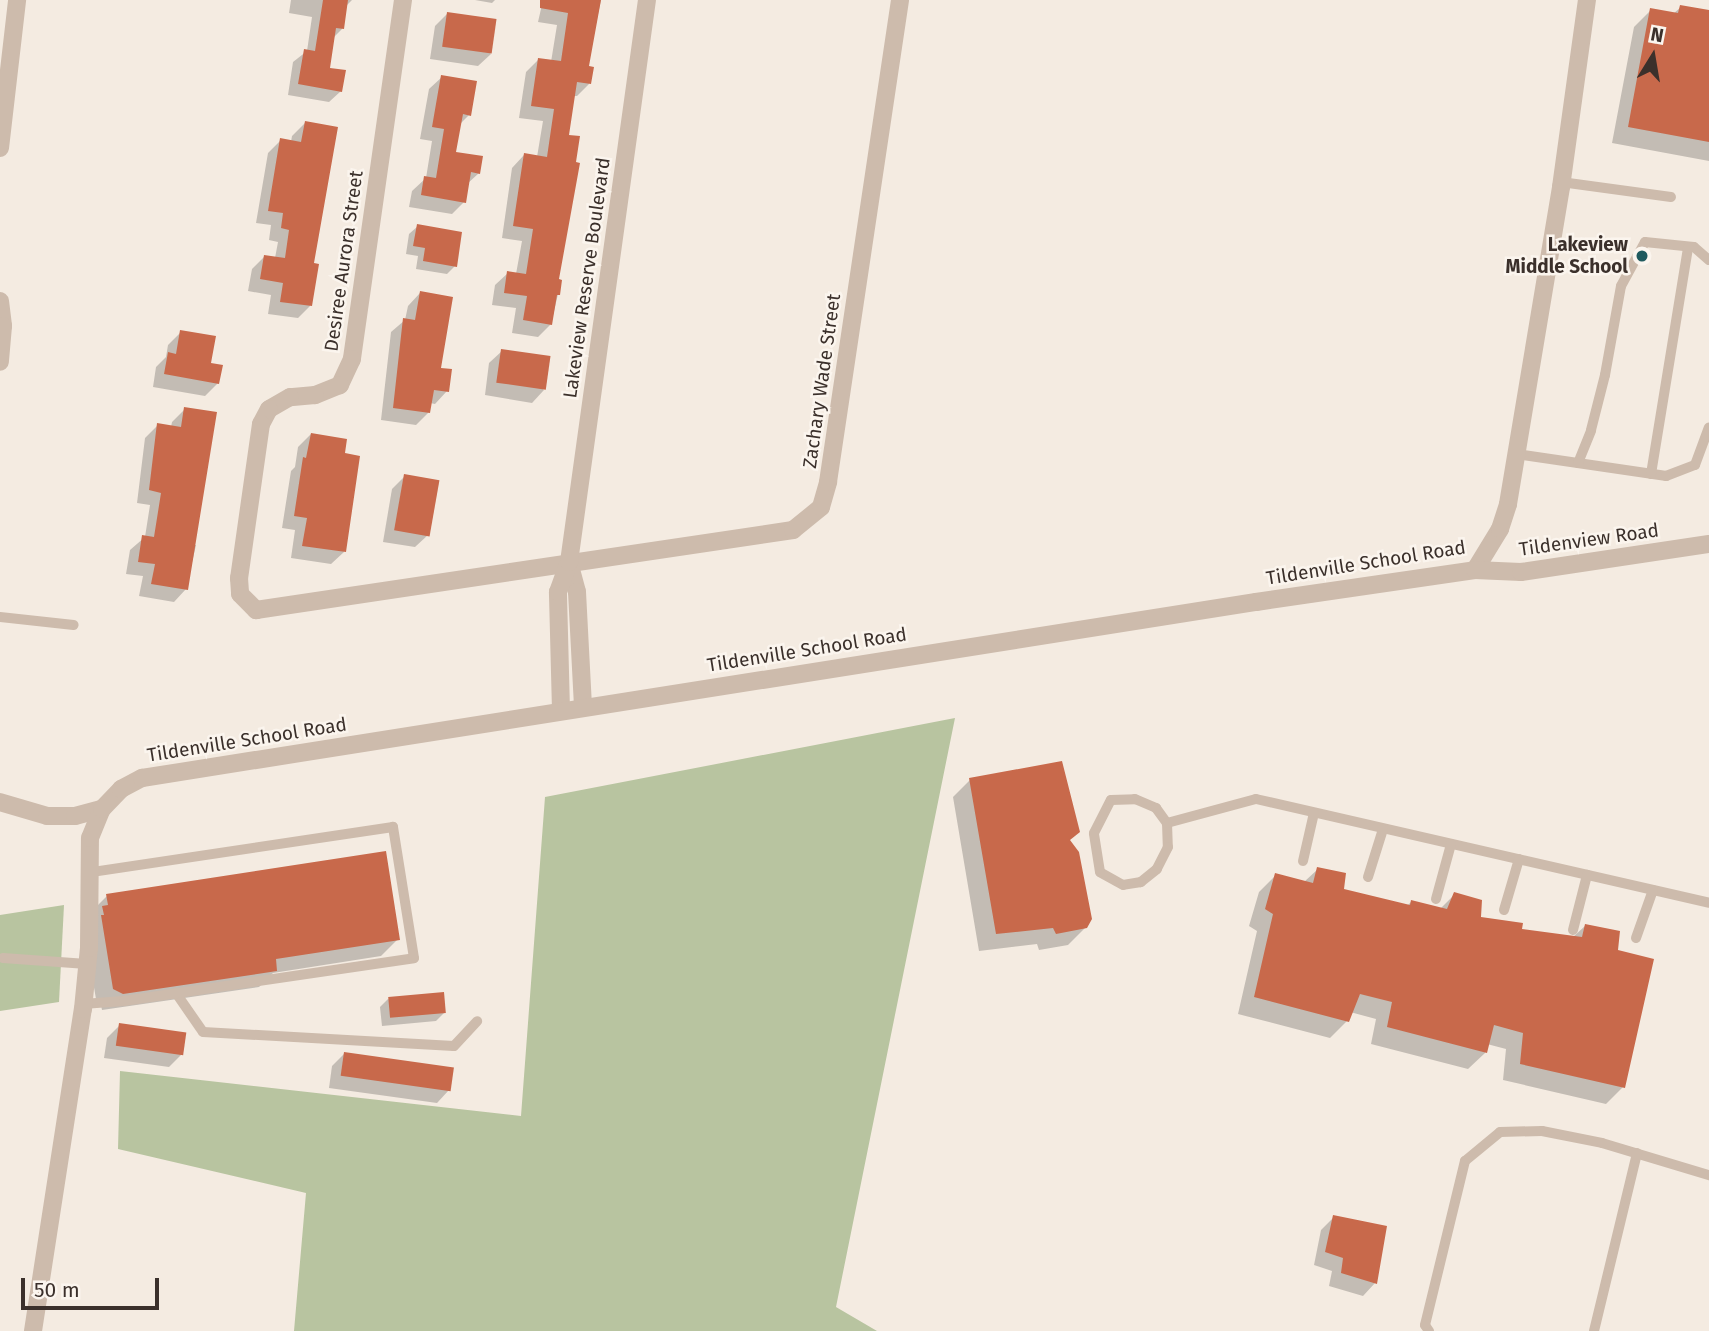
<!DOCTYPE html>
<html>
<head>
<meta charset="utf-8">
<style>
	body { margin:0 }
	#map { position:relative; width:1709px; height:1331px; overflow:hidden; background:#f4ebe1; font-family:"Fira Sans",sans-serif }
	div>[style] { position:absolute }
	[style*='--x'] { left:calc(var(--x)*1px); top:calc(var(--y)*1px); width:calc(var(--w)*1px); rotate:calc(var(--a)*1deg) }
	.green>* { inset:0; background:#b8c4a0 }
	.shadow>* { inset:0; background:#0003 }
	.building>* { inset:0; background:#c8694b; transform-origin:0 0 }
	.service>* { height:10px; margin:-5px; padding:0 5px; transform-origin:5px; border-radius:5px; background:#cdbbac }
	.minor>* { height:18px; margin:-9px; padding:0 9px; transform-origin:9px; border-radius:9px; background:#cdbbac }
	.dots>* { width:19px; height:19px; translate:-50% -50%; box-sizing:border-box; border:4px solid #fbf5ee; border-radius:50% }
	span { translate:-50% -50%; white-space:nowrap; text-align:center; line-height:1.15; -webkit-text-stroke:5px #fbf5ee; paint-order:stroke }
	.poi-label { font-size:19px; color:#3b302b; font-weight:700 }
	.right { translate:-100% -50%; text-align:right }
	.street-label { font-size:19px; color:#3b302b }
	.north { position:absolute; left:1618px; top:21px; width:70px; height:70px; -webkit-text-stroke:5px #fbf5ee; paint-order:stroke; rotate:11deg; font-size:19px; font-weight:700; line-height:28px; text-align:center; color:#3b302b }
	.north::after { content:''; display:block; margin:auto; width:24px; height:32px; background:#3b302b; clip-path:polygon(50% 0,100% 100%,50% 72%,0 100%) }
	.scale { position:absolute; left:21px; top:1278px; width:138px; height:32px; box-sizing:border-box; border:4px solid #3b302b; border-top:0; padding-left:9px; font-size:21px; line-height:24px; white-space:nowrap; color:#3b302b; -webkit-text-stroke:5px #fbf5ee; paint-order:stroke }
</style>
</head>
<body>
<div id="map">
	<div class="green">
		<i style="clip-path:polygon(955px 718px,836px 1307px,877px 1331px,294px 1331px,306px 1193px,118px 1149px,120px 1071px,521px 1116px,545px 797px)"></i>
		<i style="clip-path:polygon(64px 905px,59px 1002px,0 1011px,0 915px)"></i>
	</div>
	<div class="shadow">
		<i style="clip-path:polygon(291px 0,352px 0,345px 7px,342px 29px,333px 38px,328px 69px,341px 91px,329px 102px,288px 95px,293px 62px,307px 51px,312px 17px,289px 13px)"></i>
		<i style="clip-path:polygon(475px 0,495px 0,492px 3px)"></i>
		<i style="clip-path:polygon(543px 0,601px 0,587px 67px,589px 84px,577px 96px,573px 96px,567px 136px,558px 294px,551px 324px,538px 337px,512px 333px,516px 308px,492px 305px,495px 285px,508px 273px,516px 274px,522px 241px,502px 238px,512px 168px,524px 155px,537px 157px,543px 121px,519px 118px,526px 72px,538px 60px,551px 62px,557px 25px,538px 22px)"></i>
		<i style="clip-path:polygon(1681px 7px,1709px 12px,1709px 161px,1612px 143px,1634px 27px,1651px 10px,1673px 14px)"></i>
		<i style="clip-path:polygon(448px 13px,491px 54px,478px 66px,430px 59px,435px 26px)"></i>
		<i style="clip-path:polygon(442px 77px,469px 115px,459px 125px,454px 153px,479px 173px,467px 184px,464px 202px,452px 214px,409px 207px,412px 191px,426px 178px,432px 141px,420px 139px,429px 89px)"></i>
		<i style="clip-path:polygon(305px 123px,312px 264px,310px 306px,298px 318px,268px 314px,271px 295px,248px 291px,252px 269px,264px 257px,275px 258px,278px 242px,269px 240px,271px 225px,256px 223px,268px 153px,281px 140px,291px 142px,292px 136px)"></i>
		<i style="clip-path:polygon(418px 226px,455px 266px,447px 274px,416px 269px,418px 256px,406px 254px,409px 234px)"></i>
		<i style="clip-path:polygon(420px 293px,447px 391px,435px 404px,430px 403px,429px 412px,416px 425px,381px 420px,391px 332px,405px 320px,408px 306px)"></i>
		<i style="clip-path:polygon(181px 332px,209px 365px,218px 383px,205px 396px,153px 387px,156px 367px,166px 357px,168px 345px)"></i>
		<i style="clip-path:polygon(502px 351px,544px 390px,532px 403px,485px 395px,489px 363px)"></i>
		<i style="clip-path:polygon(185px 409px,191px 545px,196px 545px,186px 589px,174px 602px,139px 596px,143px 576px,126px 574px,130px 550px,145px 537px,150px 505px,137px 503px,145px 438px,158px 425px,171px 427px,172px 422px)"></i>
		<i style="clip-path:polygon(311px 434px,344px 552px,331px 564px,291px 558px,295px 530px,282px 528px,291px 471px,295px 467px,298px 447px)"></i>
		<i style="clip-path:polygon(405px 476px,428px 535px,415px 547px,383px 542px,392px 489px)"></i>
		<i style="clip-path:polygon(970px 780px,1069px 841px,1086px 927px,1068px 945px,1039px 950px,1037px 944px,979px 951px,953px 797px)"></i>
		<i style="clip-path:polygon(1318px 869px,1342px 891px,1407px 906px,1411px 902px,1440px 909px,1455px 894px,1479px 918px,1519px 931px,1573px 937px,1585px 926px,1616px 951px,1623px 1087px,1606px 1104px,1503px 1080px,1506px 1049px,1487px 1044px,1485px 1053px,1468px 1069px,1371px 1044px,1376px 1019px,1350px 1012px,1347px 1021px,1330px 1038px,1238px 1014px,1257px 931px,1249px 926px,1259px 892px,1276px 875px,1304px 882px)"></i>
		<i style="clip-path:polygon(107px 896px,398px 939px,381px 956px,273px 973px,259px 987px,102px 1010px,101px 1005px,97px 1005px,85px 934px,90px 913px)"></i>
		<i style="clip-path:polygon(388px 999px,444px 1013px,436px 1021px,382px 1026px,380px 1007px)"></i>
		<i style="clip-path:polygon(120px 1025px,182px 1054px,169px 1067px,104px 1058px,107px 1038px)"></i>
		<i style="clip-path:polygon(344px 1054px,449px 1090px,437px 1103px,329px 1088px,332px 1066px)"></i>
		<i style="clip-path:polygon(1334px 1217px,1375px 1283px,1363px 1296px,1329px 1286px,1332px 1271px,1314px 1265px,1321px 1230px)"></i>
	</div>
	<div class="building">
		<i style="clip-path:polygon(323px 0,348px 0,344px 29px,336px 28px,330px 68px,346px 70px,342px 92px,298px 84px,304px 49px,315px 51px)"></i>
		<i style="clip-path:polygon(540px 0,601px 0,589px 66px,594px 67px,591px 84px,577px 82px,569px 135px,580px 136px,576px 162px,580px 163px,559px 279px,562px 280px,560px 295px,557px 295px,552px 325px,523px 320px,527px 296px,504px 293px,507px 271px,526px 274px,533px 229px,513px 226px,524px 153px,547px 157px,554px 109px,531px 106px,538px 58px,561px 61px,568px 13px,540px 8px)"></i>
		<i style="clip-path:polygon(1680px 5px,1709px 10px,1709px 142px,1628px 127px,1650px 8px,1678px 13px)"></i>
		<i style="left:447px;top:12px;width:50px;height:35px;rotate:8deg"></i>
		<i style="clip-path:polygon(441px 75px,477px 81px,471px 116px,463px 114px,456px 152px,483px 156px,480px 174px,471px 172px,466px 203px,421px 195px,424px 176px,436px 178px,444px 129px,432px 127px)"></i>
		<i style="clip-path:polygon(305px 121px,338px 127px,314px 263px,319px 264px,312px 306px,280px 302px,283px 283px,260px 279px,264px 255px,285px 258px,289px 230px,281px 228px,283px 213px,268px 211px,280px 138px,301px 142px)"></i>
		<i style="clip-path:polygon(417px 224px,462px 232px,457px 267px,423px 261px,425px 248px,413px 246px)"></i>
		<i style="clip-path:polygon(420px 291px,453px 297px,441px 368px,452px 369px,449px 392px,434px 390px,430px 413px,393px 408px,403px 318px,415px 320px)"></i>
		<i style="clip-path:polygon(180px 330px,216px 336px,211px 363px,223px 365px,219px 384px,164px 374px,168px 352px,176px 354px)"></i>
		<i style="left:501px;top:349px;width:50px;height:34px;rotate:8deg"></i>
		<i style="clip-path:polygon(184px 407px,217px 412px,188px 590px,151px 584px,155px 564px,138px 562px,142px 535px,154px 537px,161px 493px,149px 490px,157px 423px,181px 427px)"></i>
		<i style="clip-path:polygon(311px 433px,347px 439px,345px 453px,360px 456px,346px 552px,302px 546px,307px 518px,294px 516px,303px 457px,306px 458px)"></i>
		<i style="left:404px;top:474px;width:36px;height:57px;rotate:10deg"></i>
		<i style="clip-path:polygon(1062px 761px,1080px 832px,1070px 840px,1079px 852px,1092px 919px,1087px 928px,1056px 934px,1053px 928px,996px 934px,969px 778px)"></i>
		<i style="clip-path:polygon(386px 851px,400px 940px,276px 959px,277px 971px,123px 994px,113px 989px,101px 915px,104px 915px,102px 906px,108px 905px,106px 894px)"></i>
		<i style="clip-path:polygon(1317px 867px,1346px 873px,1344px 889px,1410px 905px,1411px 900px,1447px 909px,1454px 892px,1482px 900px,1481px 917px,1523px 923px,1522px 929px,1582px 937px,1585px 924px,1620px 931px,1618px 950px,1654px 959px,1625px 1088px,1520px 1064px,1523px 1033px,1494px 1025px,1487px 1053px,1387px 1027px,1392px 1002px,1360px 994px,1349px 1022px,1254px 997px,1273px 914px,1265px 909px,1275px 873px,1313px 883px)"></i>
		<i style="left:444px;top:992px;width:21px;height:56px;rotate:85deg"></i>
		<i style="left:119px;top:1023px;width:68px;height:23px;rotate:8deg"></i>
		<i style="left:344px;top:1052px;width:111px;height:24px;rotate:8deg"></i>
		<i style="clip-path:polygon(1333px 1215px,1387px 1226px,1377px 1284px,1341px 1273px,1343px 1258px,1325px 1252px)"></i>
	</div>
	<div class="service">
		<i style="--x:1561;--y:182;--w:111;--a:7.8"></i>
		<i style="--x:1516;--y:454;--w:152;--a:8.3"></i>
		<i style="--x:1666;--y:476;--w:31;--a:-21"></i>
		<i style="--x:1695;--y:465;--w:40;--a:-69.8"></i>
		<i style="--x:1578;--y:463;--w:35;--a:-68"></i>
		<i style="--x:1591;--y:430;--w:57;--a:-75.7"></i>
		<i style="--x:1605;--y:375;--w:90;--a:-79.8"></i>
		<i style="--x:1621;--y:286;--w:50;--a:-61.4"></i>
		<i style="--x:1645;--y:242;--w:49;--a:5.8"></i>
		<i style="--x:1694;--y:247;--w:20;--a:41"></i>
		<i style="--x:1651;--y:474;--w:230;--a:-80.7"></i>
		<i style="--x:0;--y:617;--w:74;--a:6.2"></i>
		<i style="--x:1135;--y:799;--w:23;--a:23"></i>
		<i style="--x:1156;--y:808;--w:19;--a:54"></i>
		<i style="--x:1167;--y:823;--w:24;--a:88"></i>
		<i style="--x:1168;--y:847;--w:25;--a:117"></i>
		<i style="--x:1157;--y:869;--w:21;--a:141"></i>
		<i style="--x:1141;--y:882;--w:18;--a:171"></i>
		<i style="--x:1123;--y:885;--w:26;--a:-151"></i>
		<i style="--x:1100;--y:872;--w:39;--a:-99"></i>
		<i style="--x:1094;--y:833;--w:37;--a:-63"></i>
		<i style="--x:1111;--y:800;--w:24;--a:-2"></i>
		<i style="--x:1167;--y:823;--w:92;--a:-15.1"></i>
		<i style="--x:1256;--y:799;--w:465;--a:12.9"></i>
		<i style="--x:1303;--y:861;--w:49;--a:-77.1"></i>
		<i style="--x:1368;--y:877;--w:50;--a:-72.6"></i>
		<i style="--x:1436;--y:899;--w:57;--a:-74.7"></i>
		<i style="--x:1504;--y:910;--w:53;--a:-73.6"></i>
		<i style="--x:1573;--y:930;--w:57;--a:-75.7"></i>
		<i style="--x:1636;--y:938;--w:51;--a:-70.5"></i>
		<i style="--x:3;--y:958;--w:84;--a:4.1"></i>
		<i style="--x:176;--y:993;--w:47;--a:55.3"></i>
		<i style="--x:203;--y:1032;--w:251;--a:3.2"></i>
		<i style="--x:454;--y:1046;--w:34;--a:-47"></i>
		<i style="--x:83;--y:1004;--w:41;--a:-4.2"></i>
		<i style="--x:124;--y:1001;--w:293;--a:-8.4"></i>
		<i style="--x:414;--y:958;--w:133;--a:-99.1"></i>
		<i style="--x:393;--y:827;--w:305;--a:171.5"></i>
		<i style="--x:1429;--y:1331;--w:7;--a:-124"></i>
		<i style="--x:1425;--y:1325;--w:169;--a:-76.3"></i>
		<i style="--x:1465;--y:1161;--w:45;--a:-39.6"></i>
		<i style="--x:1500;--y:1132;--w:42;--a:-1.4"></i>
		<i style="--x:1542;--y:1131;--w:61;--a:11.3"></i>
		<i style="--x:1602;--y:1143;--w:112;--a:16.7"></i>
		<i style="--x:1594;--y:1331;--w:183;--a:-76.4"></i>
	</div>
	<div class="minor">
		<i style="--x:403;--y:0;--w:363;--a:98.1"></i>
		<i style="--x:352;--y:359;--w:29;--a:115"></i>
		<i style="--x:340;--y:385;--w:27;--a:158"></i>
		<i style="--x:315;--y:395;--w:25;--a:175"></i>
		<i style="--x:290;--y:397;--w:24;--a:150"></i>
		<i style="--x:269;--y:409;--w:17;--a:118"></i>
		<i style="--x:261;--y:424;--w:156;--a:98.1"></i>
		<i style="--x:239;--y:578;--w:16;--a:86"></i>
		<i style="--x:240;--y:594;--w:23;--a:45"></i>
		<i style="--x:256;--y:610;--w:543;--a:-8.47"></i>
		<i style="--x:793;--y:530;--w:36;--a:-39"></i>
		<i style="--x:821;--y:507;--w:26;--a:-74"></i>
		<i style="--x:828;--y:482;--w:487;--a:-81.5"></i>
		<i style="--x:0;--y:148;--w:149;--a:-83.4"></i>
		<i style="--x:0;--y:301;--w:25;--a:83"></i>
		<i style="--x:3;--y:326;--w:36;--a:95"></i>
		<i style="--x:569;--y:562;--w:31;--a:75"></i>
		<i style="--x:577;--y:592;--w:115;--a:87"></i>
		<i style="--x:1475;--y:570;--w:48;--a:-58.6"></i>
		<i style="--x:1500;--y:529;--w:26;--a:-72"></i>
		<i style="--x:1508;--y:504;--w:321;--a:-80.5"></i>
		<i style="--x:1561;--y:187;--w:189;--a:-82.1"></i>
		<i style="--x:561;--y:710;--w:118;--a:-91.5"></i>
		<i style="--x:558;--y:592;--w:32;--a:-70"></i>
		<i style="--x:569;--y:562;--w:567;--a:-82.1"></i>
		<i style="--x:0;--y:802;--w:49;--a:16.6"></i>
		<i style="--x:47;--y:816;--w:28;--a:0"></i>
		<i style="--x:75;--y:816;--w:28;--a:-15"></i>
		<i style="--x:33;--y:1331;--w:326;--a:-81.2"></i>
		<i style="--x:83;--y:1009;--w:61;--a:-84.4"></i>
		<i style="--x:89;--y:948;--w:110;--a:-89.5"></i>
		<i style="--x:90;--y:838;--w:31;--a:-68"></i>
		<i style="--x:102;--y:809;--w:28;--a:-46"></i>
		<i style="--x:121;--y:789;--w:24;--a:-28"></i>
		<i style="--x:142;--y:778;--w:1128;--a:-8.98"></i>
		<i style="--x:1256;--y:602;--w:221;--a:-8.3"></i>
		<i style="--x:1475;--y:570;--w:46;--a:2.5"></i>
		<i style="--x:1521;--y:572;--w:190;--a:-8.5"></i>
	</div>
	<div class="dots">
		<i style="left:1642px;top:256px;background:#1f5a5e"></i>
	</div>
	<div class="poi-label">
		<span class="right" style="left:1628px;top:256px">Lakeview<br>Middle School</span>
	</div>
	<div class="street-label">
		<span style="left:344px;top:261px;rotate:-82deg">Desiree Aurora Street</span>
		<span style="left:587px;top:278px;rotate:-82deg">Lakeview Reserve Boulevard</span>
		<span style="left:822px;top:381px;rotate:-82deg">Zachary Wade Street</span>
		<span style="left:1589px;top:540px;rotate:-8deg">Tildenview Road</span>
		<span style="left:1366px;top:563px;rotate:-9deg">Tildenville School Road</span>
		<span style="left:807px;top:650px;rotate:-9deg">Tildenville School Road</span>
		<span style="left:247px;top:740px;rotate:-9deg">Tildenville School Road</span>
	</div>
	<div class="north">N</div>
	<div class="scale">50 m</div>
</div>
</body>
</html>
